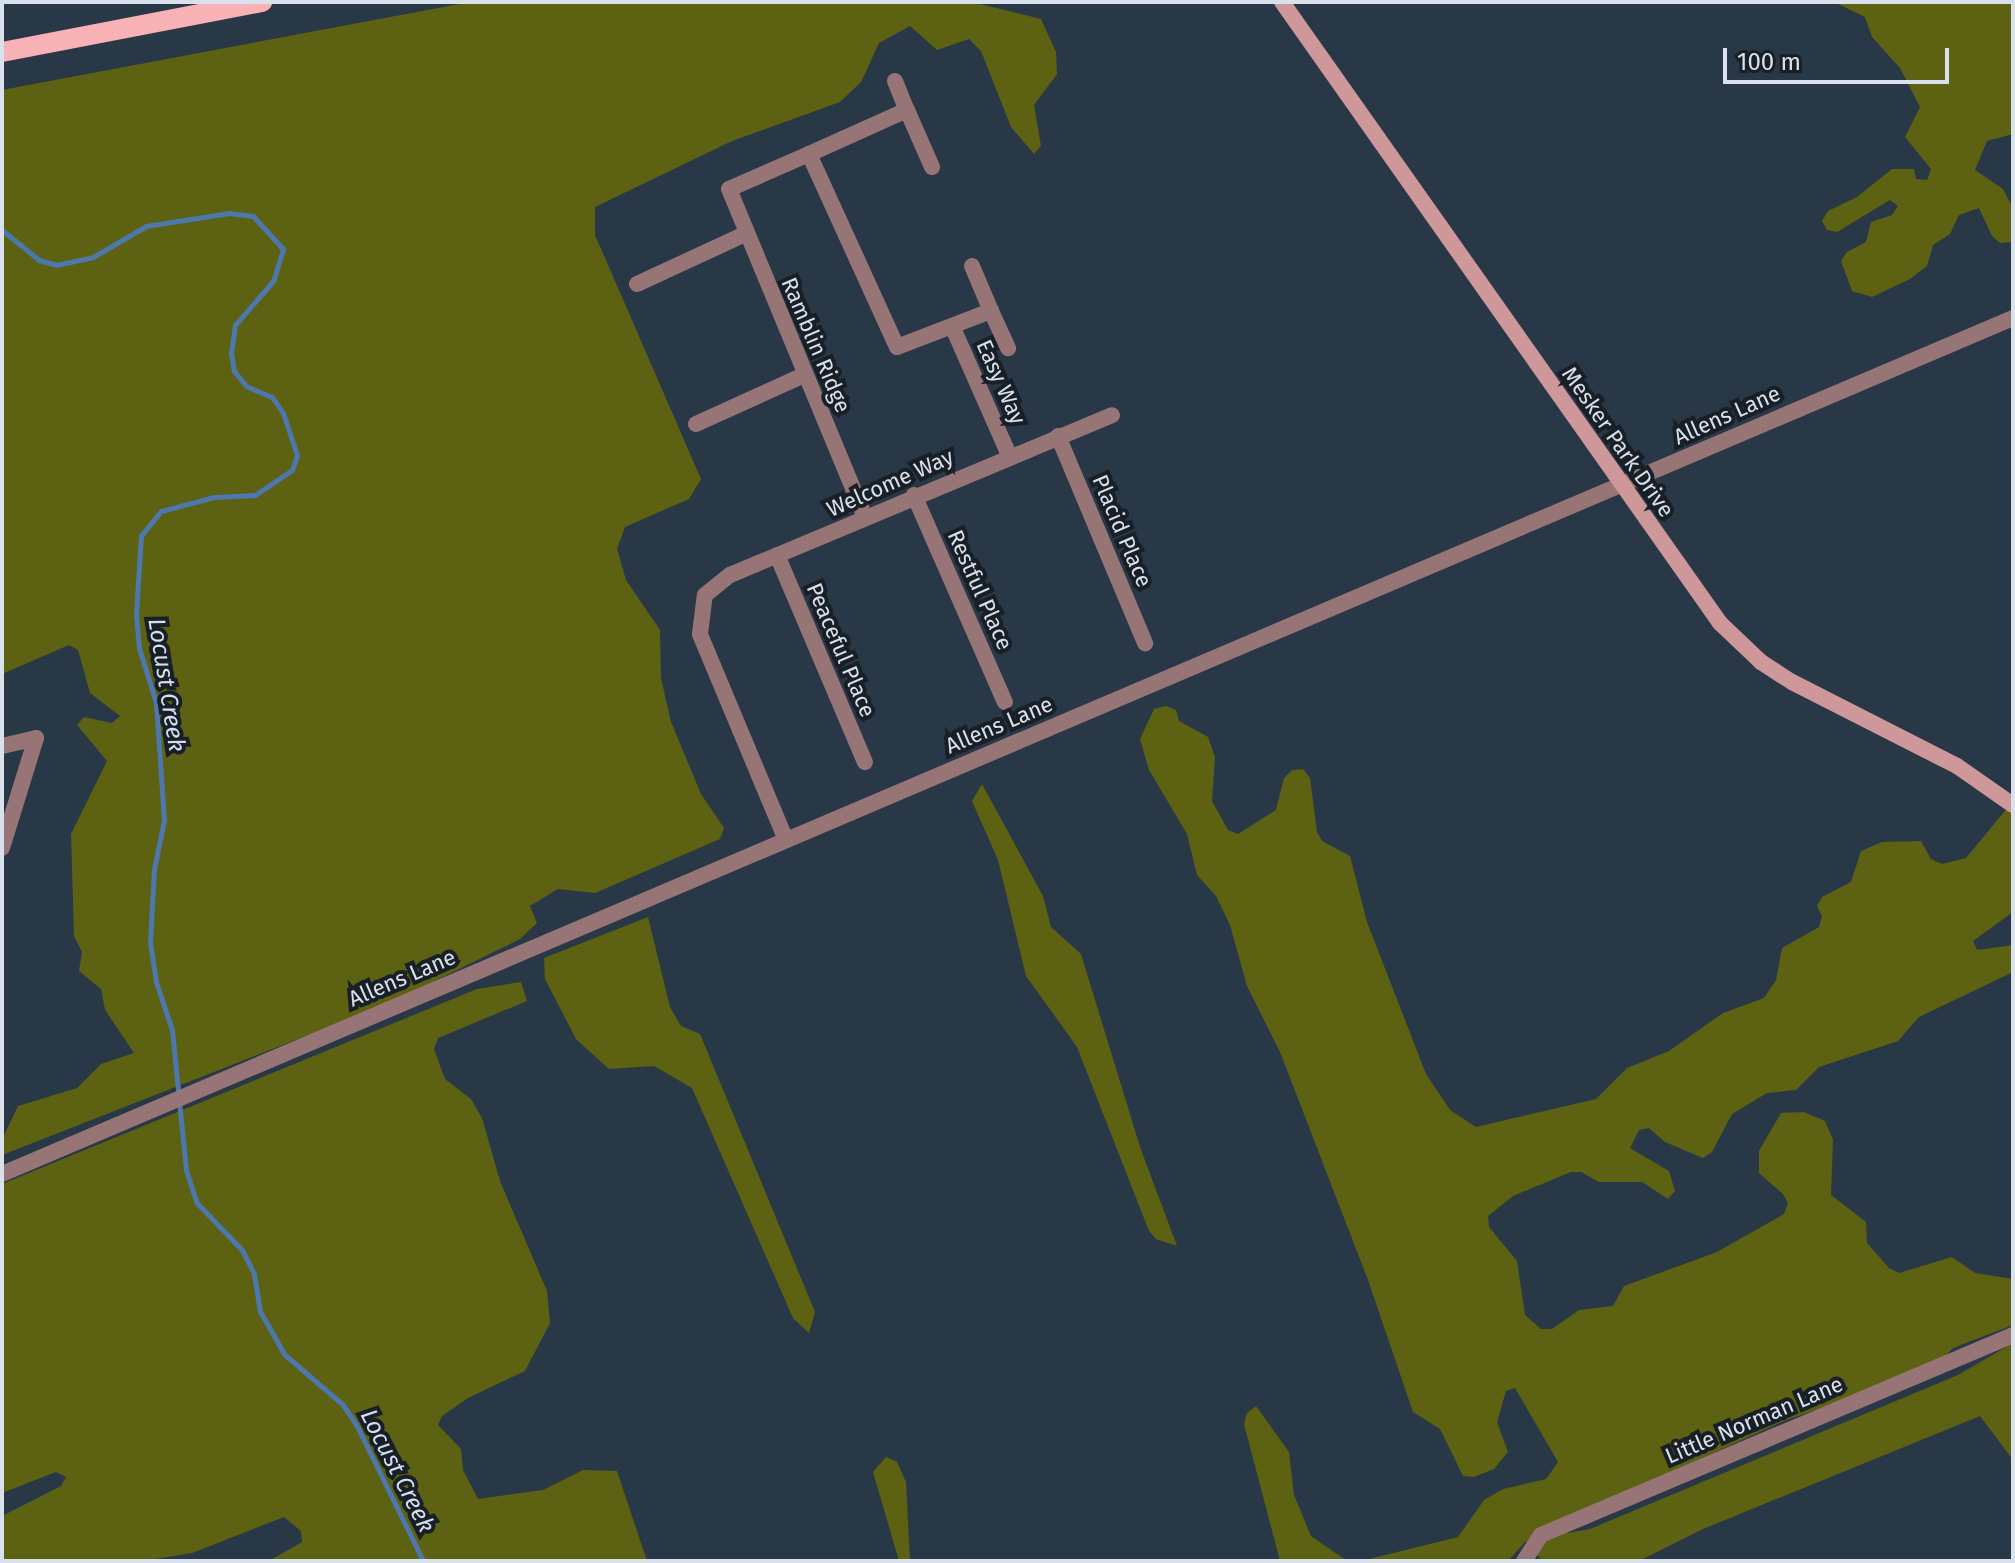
<!DOCTYPE html>
<html>
<head>
<meta charset="utf-8">
<style>
	body { margin:0 }
	#map { position:relative; width:2015px; height:1563px; overflow:hidden; background:#293847; font-family:"Fira Sans",sans-serif }
	div>[style] { position:absolute }
	[style*='--x'] { left:calc(var(--x)*1px); top:calc(var(--y)*1px); width:calc(var(--w)*1px); rotate:calc(var(--a)*1deg) }
	.forest>* { inset:0; background:#5d6112 }
	.stream>* { height:5px; margin:-2.5px; padding:0 2.5px; transform-origin:2.5px; border-radius:2.5px; background:#4e77ae }
	.street>* { height:16px; margin:-8px; padding:0 8px; transform-origin:8px; border-radius:8px; background:#977576 }
	.secondary>* { height:16px; margin:-8px; padding:0 8px; transform-origin:8px; border-radius:8px; background:#ce979a }
	.primary>* { height:20px; margin:-10px; padding:0 10px; transform-origin:10px; border-radius:10px; background:#f8b1b5 }
	span { translate:-50% -50%; white-space:nowrap; text-align:center; line-height:1.15; -webkit-text-stroke:8px #181f26; paint-order:stroke }
	.street-label { font-size:22px; color:#d9e2ec }
	.water-label { font-size:24px; color:#d3dfef; font-style:italic }
	.frame { position:absolute; inset:0; border:4px solid #d9e2ec; pointer-events:none }
	.scale { position:absolute; left:1723px; top:48px; width:226px; height:36px; box-sizing:border-box; border:4px solid #d9e2ec; border-top:0; padding-left:10px; font-size:24px; line-height:28px; white-space:nowrap; color:#d9e2ec; -webkit-text-stroke:6px #181f26; paint-order:stroke }
</style>
</head>
<body>
<div id="map">
	<div class="forest">
		<i style="clip-path:polygon(470px 2px,980px 4px,1041px 19px,1056px 52px,1057px 74px,1034px 105px,1041px 146px,1034px 154px,1011px 127px,981px 51px,969px 39px,937px 50px,910px 26px,879px 43px,861px 82px,840px 102px,732px 141px,595px 207px,595px 235px,701px 479px,689px 499px,625px 527px,617px 549px,626px 580px,660px 630px,661px 678px,671px 722px,701px 794px,724px 828px,720px 839px,595px 893px,558px 889px,530px 906px,537px 923px,520px 939px,390px 1003px,2px 1155px,2px 1139px,18px 1106px,77px 1088px,101px 1064px,134px 1053px,105px 1010px,101px 989px,79px 971px,82px 952px,74px 936px,71px 834px,107px 761px,77px 725px,84px 717px,112px 723px,120px 716px,90px 693px,78px 650px,69px 645px,2px 674px,2px 90px)"></i>
		<i style="clip-path:polygon(1834px 2px,2013px 2px,2013px 134px,1987px 141px,1975px 170px,2003px 189px,2013px 208px,2013px 242px,2000px 243px,1992px 236px,1979px 208px,1959px 215px,1950px 234px,1933px 245px,1927px 266px,1910px 279px,1872px 297px,1852px 291px,1841px 261px,1847px 252px,1866px 242px,1871px 222px,1892px 215px,1898px 206px,1890px 200px,1837px 232px,1827px 230px,1822px 221px,1828px 211px,1857px 197px,1892px 169px,1914px 169px,1916px 179px,1927px 180px,1931px 169px,1905px 137px,1920px 107px,1900px 68px,1872px 37px,1865px 17px)"></i>
		<i style="clip-path:polygon(1166px 706px,1176px 710px,1179px 721px,1208px 737px,1215px 757px,1212px 801px,1228px 830px,1238px 834px,1276px 810px,1284px 778px,1292px 770px,1303px 769px,1310px 778px,1317px 832px,1322px 841px,1350px 856px,1367px 922px,1426px 1074px,1450px 1110px,1476px 1127px,1596px 1099px,1627px 1068px,1669px 1051px,1723px 1013px,1764px 998px,1776px 980px,1782px 948px,1819px 927px,1822px 916px,1817px 906px,1822px 897px,1851px 882px,1861px 851px,1882px 842px,1921px 841px,1931px 859px,1942px 864px,1966px 858px,2009px 806px,2013px 810px,2013px 912px,1973px 941px,1977px 950px,2013px 945px,2013px 972px,1919px 1017px,1898px 1041px,1819px 1067px,1796px 1090px,1767px 1093px,1732px 1114px,1712px 1152px,1703px 1158px,1665px 1142px,1649px 1128px,1639px 1130px,1630px 1148px,1669px 1171px,1675px 1191px,1668px 1199px,1642px 1182px,1599px 1182px,1581px 1172px,1571px 1172px,1513px 1196px,1488px 1216px,1489px 1227px,1517px 1261px,1525px 1315px,1541px 1329px,1552px 1329px,1579px 1310px,1613px 1306px,1624px 1286px,1717px 1252px,1784px 1214px,1788px 1203px,1783px 1194px,1759px 1173px,1759px 1151px,1781px 1113px,1804px 1112px,1825px 1121px,1833px 1140px,1831px 1195px,1866px 1222px,1867px 1243px,1889px 1268px,1899px 1273px,1952px 1257px,1975px 1273px,2013px 1279px,2013px 1325px,1953px 1348px,1932px 1369px,1784px 1421px,1616px 1497px,1561px 1526px,1568px 1533px,1590px 1529px,1958px 1375px,2013px 1343px,2013px 1460px,1980px 1416px,1703px 1529px,1639px 1561px,1542px 1561px,1526px 1541px,1508px 1561px,1361px 1561px,1458px 1537px,1484px 1500px,1503px 1489px,1546px 1479px,1558px 1462px,1515px 1388px,1506px 1391px,1497px 1422px,1508px 1452px,1494px 1469px,1474px 1477px,1463px 1476px,1440px 1429px,1413px 1412px,1368px 1280px,1280px 1052px,1247px 986px,1230px 925px,1216px 896px,1197px 875px,1187px 834px,1149px 770px,1140px 739px,1154px 709px)"></i>
		<i style="clip-path:polygon(982px 784px,1043px 896px,1051px 927px,1081px 954px,1140px 1147px,1177px 1246px,1156px 1239px,1149px 1231px,1077px 1047px,1026px 976px,998px 860px,972px 801px)"></i>
		<i style="clip-path:polygon(648px 917px,670px 1007px,681px 1026px,700px 1034px,815px 1312px,809px 1333px,793px 1318px,692px 1088px,654px 1066px,609px 1069px,576px 1039px,545px 979px,544px 958px)"></i>
		<i style="clip-path:polygon(521px 982px,527px 1001px,438px 1038px,434px 1049px,445px 1079px,471px 1099px,482px 1118px,500px 1181px,547px 1291px,550px 1323px,525px 1371px,468px 1398px,442px 1416px,438px 1425px,461px 1449px,463px 1470px,478px 1499px,543px 1490px,583px 1470px,617px 1471px,647px 1561px,269px 1561px,302px 1542px,301px 1531px,284px 1517px,192px 1553px,143px 1561px,2px 1561px,2px 1516px,61px 1486px,66px 1477px,56px 1472px,2px 1493px,2px 1184px,477px 989px)"></i>
		<i style="clip-path:polygon(1256px 1406px,1289px 1452px,1294px 1495px,1311px 1536px,1347px 1561px,1280px 1561px,1244px 1424px,1247px 1413px)"></i>
		<i style="clip-path:polygon(886px 1457px,897px 1462px,906px 1482px,910px 1561px,899px 1561px,873px 1472px)"></i>
	</div>
	<div class="stream">
		<i style="--x:2;--y:230;--w:48;--a:39"></i>
		<i style="--x:39;--y:260;--w:18;--a:16"></i>
		<i style="--x:56;--y:265;--w:38;--a:-12"></i>
		<i style="--x:93;--y:257;--w:61;--a:-30.3"></i>
		<i style="--x:146;--y:226;--w:84;--a:-8.9"></i>
		<i style="--x:229;--y:213;--w:24;--a:7"></i>
		<i style="--x:253;--y:216;--w:45;--a:47.7"></i>
		<i style="--x:283;--y:249;--w:34;--a:107"></i>
		<i style="--x:273;--y:281;--w:58;--a:130.8"></i>
		<i style="--x:235;--y:325;--w:28;--a:98"></i>
		<i style="--x:231;--y:353;--w:18;--a:81"></i>
		<i style="--x:234;--y:371;--w:19;--a:51"></i>
		<i style="--x:246;--y:386;--w:28;--a:23"></i>
		<i style="--x:272;--y:397;--w:19;--a:55"></i>
		<i style="--x:283;--y:413;--w:44;--a:71.6"></i>
		<i style="--x:297;--y:455;--w:16;--a:108"></i>
		<i style="--x:292;--y:470;--w:45;--a:146"></i>
		<i style="--x:255;--y:495;--w:41;--a:177.2"></i>
		<i style="--x:214;--y:497;--w:55;--a:165.2"></i>
		<i style="--x:161;--y:511;--w:32;--a:129"></i>
		<i style="--x:141;--y:536;--w:78;--a:93.7"></i>
		<i style="--x:136;--y:614;--w:34;--a:85"></i>
		<i style="--x:139;--y:648;--w:58;--a:72.8"></i>
		<i style="--x:156;--y:703;--w:117;--a:86.1"></i>
		<i style="--x:164;--y:820;--w:50;--a:101.5"></i>
		<i style="--x:154;--y:869;--w:73;--a:93.1"></i>
		<i style="--x:150;--y:942;--w:40;--a:81.5"></i>
		<i style="--x:156;--y:982;--w:51;--a:71.6"></i>
		<i style="--x:172;--y:1030;--w:141;--a:84.3"></i>
		<i style="--x:186;--y:1170;--w:35;--a:72"></i>
		<i style="--x:197;--y:1203;--w:65;--a:46.2"></i>
		<i style="--x:242;--y:1250;--w:27;--a:63"></i>
		<i style="--x:254;--y:1274;--w:37;--a:81"></i>
		<i style="--x:260;--y:1311;--w:49;--a:60.8"></i>
		<i style="--x:284;--y:1354;--w:78;--a:40.8"></i>
		<i style="--x:343;--y:1405;--w:23;--a:56"></i>
		<i style="--x:356;--y:1424;--w:153;--a:63.9"></i>
	</div>
	<div class="street">
		<i style="--x:895;--y:81;--w:31;--a:68"></i>
		<i style="--x:809;--y:154;--w:87;--a:156.4"></i>
		<i style="--x:729;--y:189;--w:356;--a:67.5"></i>
		<i style="--x:932;--y:167;--w:62;--a:-113.7"></i>
		<i style="--x:907;--y:110;--w:107;--a:155.8"></i>
		<i style="--x:809;--y:154;--w:212;--a:65.5"></i>
		<i style="--x:897;--y:347;--w:101;--a:-21"></i>
		<i style="--x:991;--y:311;--w:41;--a:65.3"></i>
		<i style="--x:972;--y:266;--w:49;--a:67.1"></i>
		<i style="--x:637;--y:284;--w:119;--a:-24.8"></i>
		<i style="--x:953;--y:328;--w:139;--a:66.2"></i>
		<i style="--x:696;--y:424;--w:119;--a:-24.4"></i>
		<i style="--x:1058;--y:436;--w:225;--a:67.2"></i>
		<i style="--x:914;--y:495;--w:226;--a:66.3"></i>
		<i style="--x:777;--y:555;--w:225;--a:67"></i>
		<i style="--x:2;--y:746;--w:35;--a:-13"></i>
		<i style="--x:36;--y:738;--w:115;--a:107.2"></i>
		<i style="--x:786;--y:840;--w:223;--a:-112.7"></i>
		<i style="--x:700;--y:634;--w:39;--a:-83"></i>
		<i style="--x:705;--y:595;--w:32;--a:-39"></i>
		<i style="--x:730;--y:575;--w:414;--a:-22.7"></i>
		<i style="--x:2;--y:1174;--w:2186;--a:-23.06"></i>
		<i style="--x:1524;--y:1561;--w:31;--a:-57"></i>
		<i style="--x:1541;--y:1535;--w:513;--a:-22.96"></i>
	</div>
	<div class="secondary">
		<i style="--x:1282;--y:2;--w:760;--a:54.8"></i>
		<i style="--x:1720;--y:623;--w:57;--a:43.6"></i>
		<i style="--x:1761;--y:662;--w:37;--a:33"></i>
		<i style="--x:1792;--y:682;--w:185;--a:27"></i>
		<i style="--x:1957;--y:766;--w:68;--a:34.9"></i>
	</div>
	<div class="primary">
		<i style="--x:2;--y:52;--w:265;--a:-10.9"></i>
	</div>
	<div class="street-label">
		<span style="left:816px;top:345px;rotate:67deg">Ramblin Ridge</span>
		<span style="left:1001px;top:382px;rotate:66deg">Easy Way</span>
		<span style="left:1727px;top:415px;rotate:-24deg">Allens Lane</span>
		<span style="left:1618px;top:442px;rotate:55deg">Mesker Park Drive</span>
		<span style="left:890px;top:483px;rotate:-24deg">Welcome Way</span>
		<span style="left:1122px;top:531px;rotate:67deg">Placid Place</span>
		<span style="left:980px;top:590px;rotate:66deg">Restful Place</span>
		<span style="left:841px;top:650px;rotate:67deg">Peaceful Place</span>
		<span style="left:999px;top:725px;rotate:-23deg">Allens Lane</span>
		<span style="left:402px;top:978px;rotate:-23deg">Allens Lane</span>
		<span style="left:1754px;top:1420px;rotate:-23deg">Little Norman Lane</span>
	</div>
	<div class="water-label">
		<span style="left:166px;top:685px;rotate:81deg">Locust Creek</span>
		<span style="left:397px;top:1471px;rotate:63deg">Locust Creek</span>
	</div>
	<div class="frame"></div>
	<div class="scale">100 m</div>
</div>
</body>
</html>
